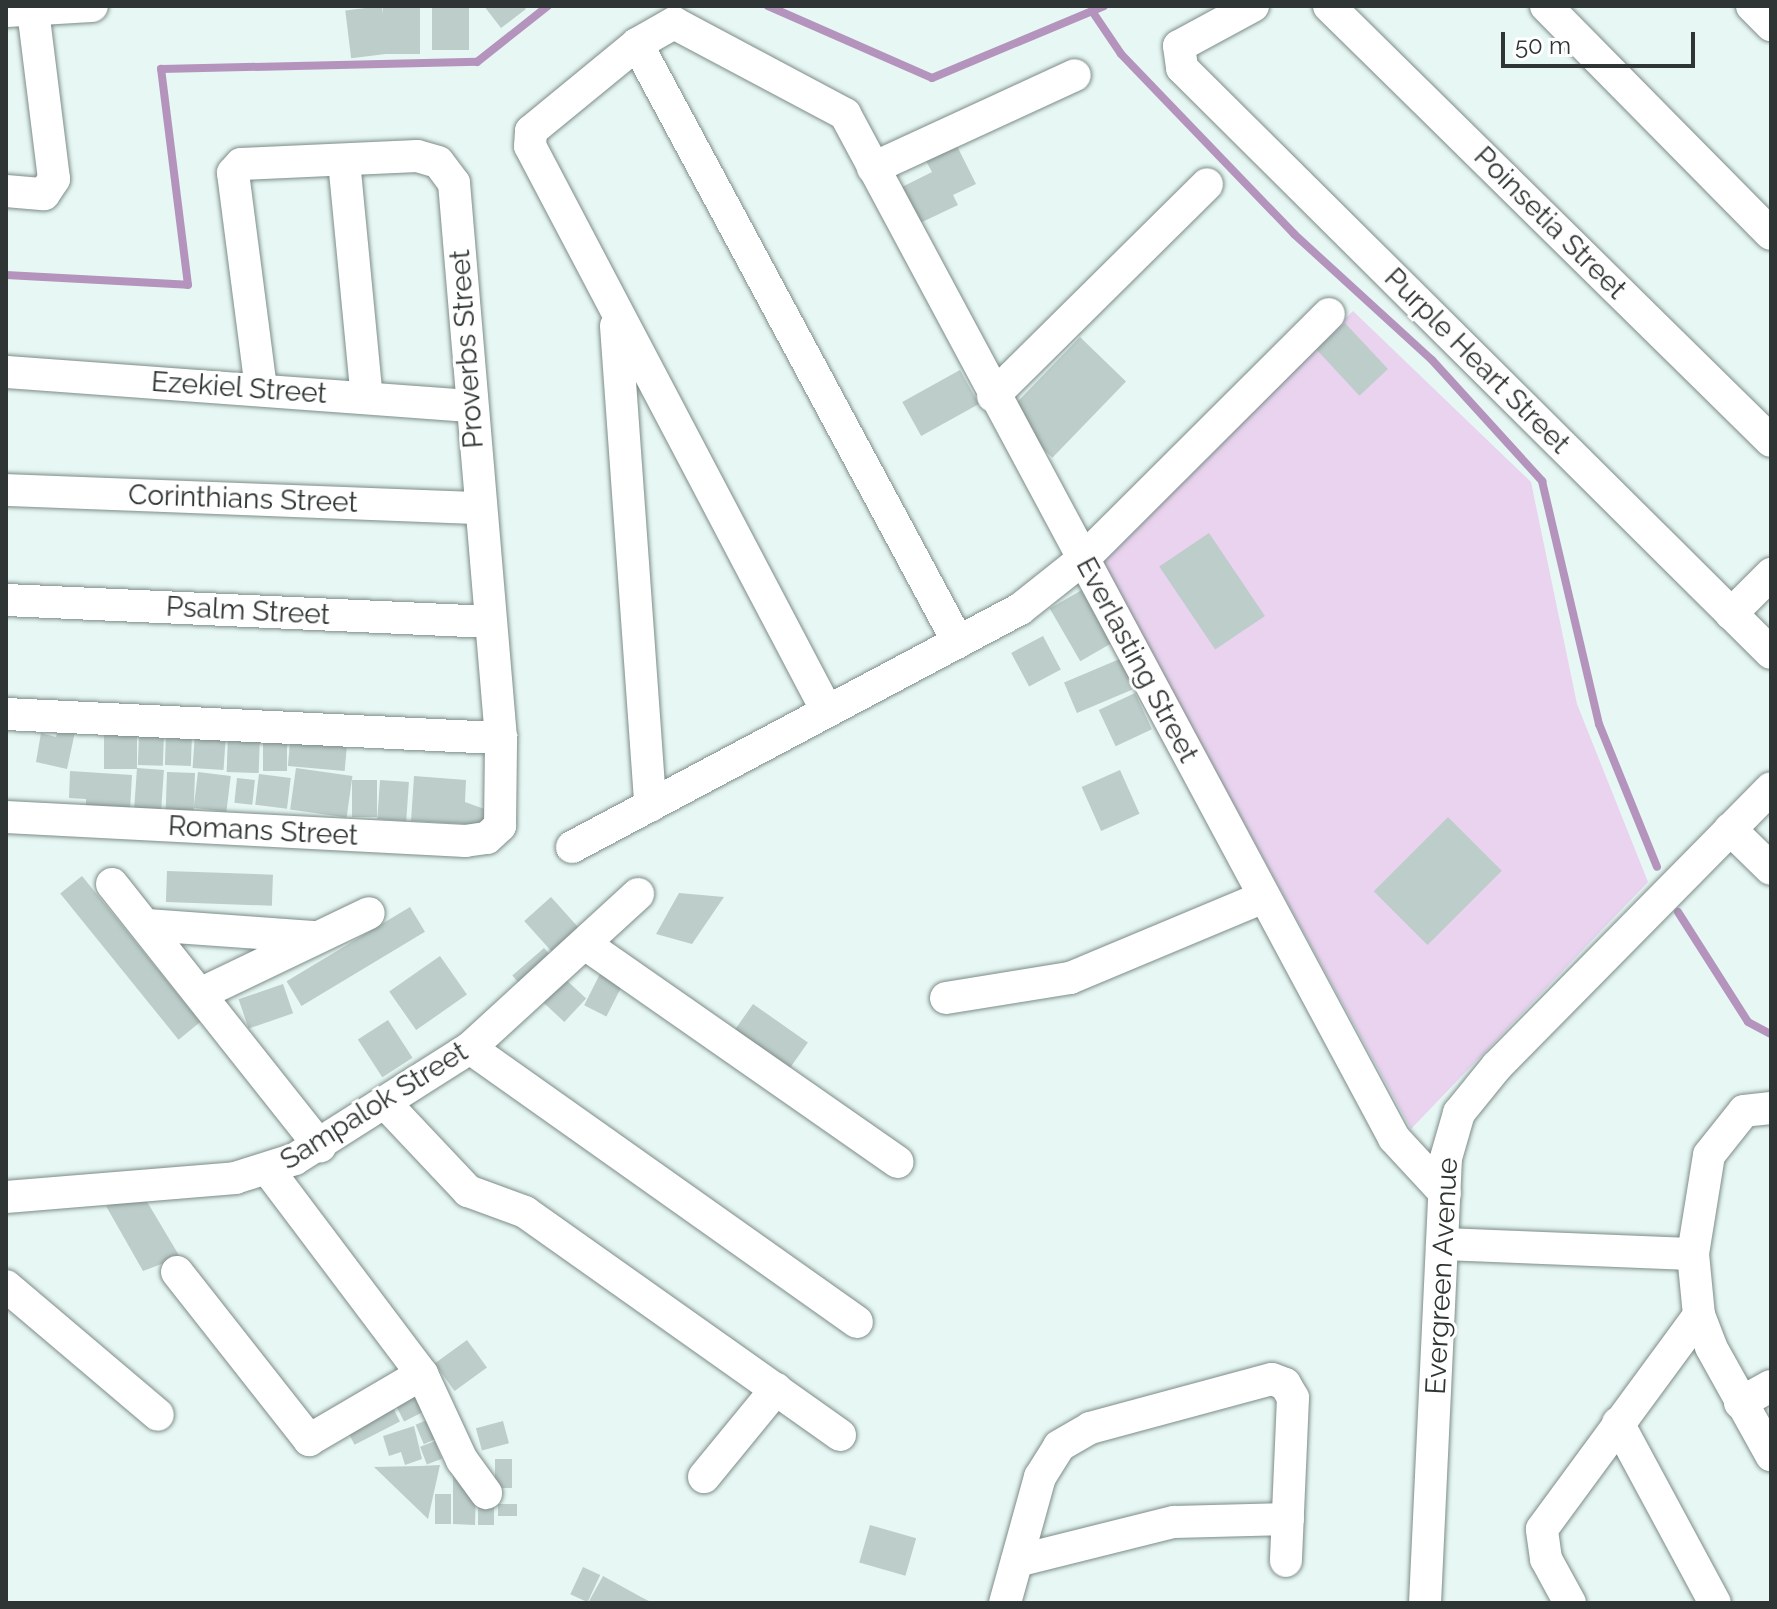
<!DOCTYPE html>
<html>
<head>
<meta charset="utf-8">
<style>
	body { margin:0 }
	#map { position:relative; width:1777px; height:1609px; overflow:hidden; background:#e7f7f4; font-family:Raleway,sans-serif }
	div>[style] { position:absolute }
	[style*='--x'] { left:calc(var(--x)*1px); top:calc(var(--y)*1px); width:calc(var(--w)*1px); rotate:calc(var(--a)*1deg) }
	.green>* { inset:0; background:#e9d3ef }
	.stream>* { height:8px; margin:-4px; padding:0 4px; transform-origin:4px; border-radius:4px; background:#b494bd }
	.building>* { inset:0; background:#bdcdca; transform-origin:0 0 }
	.roads { filter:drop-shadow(0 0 2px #7d8c88) drop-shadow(0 0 2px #7d8c88) }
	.minor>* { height:32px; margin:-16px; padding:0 16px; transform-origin:16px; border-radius:16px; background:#fff }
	span { translate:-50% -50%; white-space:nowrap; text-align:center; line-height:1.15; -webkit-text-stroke:6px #fff; paint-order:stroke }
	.street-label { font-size:28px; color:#2f3534 }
	.frame { position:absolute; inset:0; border:8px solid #2f3534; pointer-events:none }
	.scale { position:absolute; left:1501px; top:32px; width:194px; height:36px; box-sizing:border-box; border:4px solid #2f3534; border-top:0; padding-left:10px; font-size:24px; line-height:28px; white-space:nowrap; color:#2f3534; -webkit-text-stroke:6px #fff; paint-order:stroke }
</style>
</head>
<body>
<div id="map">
	<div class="green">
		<i style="clip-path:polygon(1353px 311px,1531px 482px,1577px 704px,1648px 882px,1411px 1129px,1101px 560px)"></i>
	</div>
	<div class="stream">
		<i style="--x:768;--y:6;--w:179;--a:23.7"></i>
		<i style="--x:932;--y:78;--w:186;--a:-22.7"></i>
		<i style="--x:1092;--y:11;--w:52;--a:56"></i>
		<i style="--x:1121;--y:54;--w:250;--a:46.1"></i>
		<i style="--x:1294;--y:234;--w:187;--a:42.4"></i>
		<i style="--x:1432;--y:360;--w:164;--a:47.7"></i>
		<i style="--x:1542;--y:481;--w:250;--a:76.8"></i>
		<i style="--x:1599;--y:724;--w:154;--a:67.9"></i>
		<i style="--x:6;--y:275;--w:182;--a:3.1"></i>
		<i style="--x:188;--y:285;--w:218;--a:-97.1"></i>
		<i style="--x:161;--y:69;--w:316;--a:-1.3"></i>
		<i style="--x:477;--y:62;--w:90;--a:-38.3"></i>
		<i style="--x:1678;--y:912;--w:130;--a:57.5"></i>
		<i style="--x:1748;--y:1022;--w:26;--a:28"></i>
	</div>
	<div class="building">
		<i style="left:382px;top:6px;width:48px;height:37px;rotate:83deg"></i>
		<i style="left:383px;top:6px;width:37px;height:48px"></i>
		<i style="left:432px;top:6px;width:37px;height:44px"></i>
		<i style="clip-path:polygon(484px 6px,523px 6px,526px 9px,501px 28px)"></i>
		<i style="clip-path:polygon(956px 144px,976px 184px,953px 195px,958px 205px,918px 224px,900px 188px,932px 172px,925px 159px)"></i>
		<i style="left:1345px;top:323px;width:63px;height:39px;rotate:47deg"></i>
		<i style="left:1080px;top:337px;width:64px;height:106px;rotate:44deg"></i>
		<i style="left:960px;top:370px;width:39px;height:66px;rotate:61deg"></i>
		<i style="left:1209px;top:533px;width:100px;height:60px;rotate:56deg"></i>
		<i style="left:1087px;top:587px;width:61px;height:43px;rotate:60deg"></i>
		<i style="left:1043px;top:636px;width:38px;height:36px;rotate:62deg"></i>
		<i style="left:1122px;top:658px;width:33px;height:63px;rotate:67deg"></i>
		<i style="left:1135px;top:693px;width:40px;height:40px;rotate:65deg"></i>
		<i style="clip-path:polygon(58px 729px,75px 732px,67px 769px,36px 762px,41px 733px,56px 737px)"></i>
		<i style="left:104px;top:732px;width:33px;height:37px"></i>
		<i style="left:139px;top:733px;width:25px;height:32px;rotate:2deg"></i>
		<i style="left:166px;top:733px;width:26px;height:32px;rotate:2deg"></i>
		<i style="left:195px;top:733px;width:31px;height:35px;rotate:4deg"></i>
		<i style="left:228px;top:734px;width:32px;height:38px;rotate:2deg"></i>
		<i style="left:263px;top:735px;width:24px;height:36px"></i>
		<i style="left:290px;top:742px;width:57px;height:24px;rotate:5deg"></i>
		<i style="left:137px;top:768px;width:27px;height:43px;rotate:4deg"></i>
		<i style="left:296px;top:768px;width:57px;height:42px;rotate:8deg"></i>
		<i style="left:1120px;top:770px;width:48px;height:42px;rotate:66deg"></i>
		<i style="clip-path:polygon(70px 771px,132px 775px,130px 810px,86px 808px,86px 799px,69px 798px)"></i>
		<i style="left:167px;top:772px;width:28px;height:41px;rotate:2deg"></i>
		<i style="left:198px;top:772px;width:33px;height:36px;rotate:7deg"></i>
		<i style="left:259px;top:774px;width:32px;height:31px;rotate:7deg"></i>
		<i style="clip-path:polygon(414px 776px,466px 780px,465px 802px,490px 811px,484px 825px,411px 821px)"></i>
		<i style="left:237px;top:778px;width:18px;height:25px;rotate:6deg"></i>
		<i style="left:352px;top:780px;width:25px;height:37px"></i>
		<i style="left:380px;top:780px;width:29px;height:39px;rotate:4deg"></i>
		<i style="left:1448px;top:817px;width:76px;height:105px;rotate:45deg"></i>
		<i style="left:167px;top:871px;width:106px;height:31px;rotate:2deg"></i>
		<i style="left:82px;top:876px;width:188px;height:28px;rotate:51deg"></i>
		<i style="clip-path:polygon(679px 893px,724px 897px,692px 944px,656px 934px)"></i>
		<i style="left:551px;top:897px;width:48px;height:36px;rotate:48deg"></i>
		<i style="left:410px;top:907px;width:29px;height:144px;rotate:59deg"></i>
		<i style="left:544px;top:948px;width:21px;height:42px;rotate:49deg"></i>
		<i style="left:440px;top:956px;width:47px;height:62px;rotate:55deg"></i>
		<i style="left:600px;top:974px;width:25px;height:35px;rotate:27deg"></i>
		<i style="left:562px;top:976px;width:33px;height:32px;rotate:43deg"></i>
		<i style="left:283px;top:984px;width:31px;height:47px;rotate:71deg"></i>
		<i style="left:753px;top:1004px;width:67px;height:41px;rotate:35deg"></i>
		<i style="left:388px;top:1020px;width:45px;height:36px;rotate:57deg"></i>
		<i style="clip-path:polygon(143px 1195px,180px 1257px,143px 1271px,106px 1206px)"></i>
		<i style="left:467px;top:1340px;width:34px;height:40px;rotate:54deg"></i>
		<i style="left:415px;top:1388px;width:25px;height:25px;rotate:63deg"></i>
		<i style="left:390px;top:1402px;width:22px;height:51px;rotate:63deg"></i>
		<i style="left:434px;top:1417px;width:21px;height:20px;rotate:67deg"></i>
		<i style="left:503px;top:1421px;width:23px;height:28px;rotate:75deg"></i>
		<i style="clip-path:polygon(414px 1426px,422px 1459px,405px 1465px,401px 1452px,389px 1456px,383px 1436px)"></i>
		<i style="left:435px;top:1441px;width:19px;height:16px;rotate:69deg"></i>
		<i style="left:495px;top:1459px;width:17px;height:29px"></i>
		<i style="clip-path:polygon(440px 1465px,428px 1519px,374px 1467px,420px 1466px)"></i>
		<i style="clip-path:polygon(453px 1476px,467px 1476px,476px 1488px,475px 1525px,453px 1524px)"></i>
		<i style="left:435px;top:1494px;width:16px;height:30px"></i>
		<i style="left:478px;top:1497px;width:16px;height:28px"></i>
		<i style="left:498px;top:1504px;width:19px;height:12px"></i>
		<i style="left:870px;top:1525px;width:48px;height:39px;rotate:16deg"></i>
		<i style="left:583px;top:1567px;width:19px;height:30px;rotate:25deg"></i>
		<i style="clip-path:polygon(603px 1576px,641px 1597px,653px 1603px,588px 1603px)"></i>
	</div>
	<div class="roads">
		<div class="minor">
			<i style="--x:1253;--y:6;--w:84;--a:151.6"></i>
			<i style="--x:1179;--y:46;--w:22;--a:82"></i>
			<i style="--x:1182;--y:68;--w:830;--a:44.8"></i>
			<i style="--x:1329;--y:6;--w:620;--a:44.54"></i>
			<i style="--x:1546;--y:6;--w:320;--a:45.4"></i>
			<i style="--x:1752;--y:6;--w:27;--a:45"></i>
			<i style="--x:6;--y:11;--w:86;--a:-3.3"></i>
			<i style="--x:637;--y:44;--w:679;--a:61.77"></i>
			<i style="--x:344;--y:161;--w:238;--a:84.5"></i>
			<i style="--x:873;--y:168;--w:222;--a:-24.7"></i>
			<i style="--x:6;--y:191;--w:38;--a:5"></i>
			<i style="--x:44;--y:194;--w:18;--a:-56"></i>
			<i style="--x:54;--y:179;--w:169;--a:-97.1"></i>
			<i style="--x:616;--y:326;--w:481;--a:85.9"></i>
			<i style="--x:6;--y:372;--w:466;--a:4.2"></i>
			<i style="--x:993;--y:396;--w:301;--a:-44.7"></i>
			<i style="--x:6;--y:490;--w:473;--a:2.2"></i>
			<i style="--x:6;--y:600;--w:485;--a:2.6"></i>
			<i style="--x:1731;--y:614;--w:57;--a:-45"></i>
			<i style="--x:827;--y:711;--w:638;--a:-117.73"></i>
			<i style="--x:530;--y:146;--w:15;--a:-86"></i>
			<i style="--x:531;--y:131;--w:137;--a:-39.4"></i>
			<i style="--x:637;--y:44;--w:43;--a:-29.6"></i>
			<i style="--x:674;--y:23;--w:194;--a:28"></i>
			<i style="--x:845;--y:114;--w:1162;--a:61.8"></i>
			<i style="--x:1394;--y:1138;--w:75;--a:47.2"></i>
			<i style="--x:6;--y:714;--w:496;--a:2.8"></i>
			<i style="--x:6;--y:817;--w:460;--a:3"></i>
			<i style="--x:465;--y:841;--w:22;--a:-8"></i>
			<i style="--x:487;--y:838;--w:18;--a:-43"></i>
			<i style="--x:500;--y:826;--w:88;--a:-89.3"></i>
			<i style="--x:501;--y:738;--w:557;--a:-94.84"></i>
			<i style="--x:454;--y:183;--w:26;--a:-127"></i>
			<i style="--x:438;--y:162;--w:22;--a:-164"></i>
			<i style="--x:417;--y:156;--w:176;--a:177.4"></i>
			<i style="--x:241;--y:164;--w:12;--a:132"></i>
			<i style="--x:233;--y:173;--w:217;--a:82.6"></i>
			<i style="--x:1730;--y:829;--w:57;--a:44.3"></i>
			<i style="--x:572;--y:847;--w:507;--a:-27.98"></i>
			<i style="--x:1020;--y:609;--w:80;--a:-38.4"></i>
			<i style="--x:1083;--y:559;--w:347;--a:-44.9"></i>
			<i style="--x:112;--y:884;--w:335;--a:51.6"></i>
			<i style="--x:147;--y:925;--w:166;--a:4.1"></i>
			<i style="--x:585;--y:944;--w:381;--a:34.9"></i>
			<i style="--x:200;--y:994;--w:187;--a:-25.6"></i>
			<i style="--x:946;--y:998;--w:126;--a:-9.2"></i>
			<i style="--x:1070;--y:978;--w:210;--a:-22.7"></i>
			<i style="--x:470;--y:1048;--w:474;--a:35.3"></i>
			<i style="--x:386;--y:1104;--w:120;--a:46.7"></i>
			<i style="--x:468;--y:1191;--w:61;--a:20.2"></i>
			<i style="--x:525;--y:1212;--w:386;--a:35.3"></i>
			<i style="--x:1771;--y:1108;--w:27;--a:174"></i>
			<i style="--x:1744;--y:1111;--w:56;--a:128.5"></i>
			<i style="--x:1709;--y:1155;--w:100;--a:99.2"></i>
			<i style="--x:1693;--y:1254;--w:61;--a:84.4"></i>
			<i style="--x:1699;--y:1315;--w:34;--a:69"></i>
			<i style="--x:1711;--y:1347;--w:124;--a:60.9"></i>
			<i style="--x:269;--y:1171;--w:254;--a:53"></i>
			<i style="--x:422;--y:1374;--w:95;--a:65.1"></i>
			<i style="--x:462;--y:1460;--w:41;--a:54"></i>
			<i style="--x:6;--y:1197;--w:230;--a:-4.7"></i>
			<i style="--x:235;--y:1178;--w:63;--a:-17.6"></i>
			<i style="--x:295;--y:1159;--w:207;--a:-32.4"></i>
			<i style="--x:470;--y:1048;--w:228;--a:-42.5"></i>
			<i style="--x:1442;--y:1244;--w:251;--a:2.3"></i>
			<i style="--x:177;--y:1272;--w:214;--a:51.8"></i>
			<i style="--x:309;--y:1440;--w:131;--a:-30.3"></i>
			<i style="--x:6;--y:1286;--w:199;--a:40.3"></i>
			<i style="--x:1740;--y:1403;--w:35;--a:-29"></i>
			<i style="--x:1618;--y:1423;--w:204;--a:61.7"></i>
			<i style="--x:704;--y:1477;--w:114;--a:-50.7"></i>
			<i style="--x:1017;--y:1561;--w:162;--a:-14"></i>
			<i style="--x:1174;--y:1522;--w:114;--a:-1.5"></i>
			<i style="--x:1005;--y:1603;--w:131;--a:-74.5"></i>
			<i style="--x:1040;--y:1477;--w:36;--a:-58"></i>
			<i style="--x:1059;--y:1446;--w:36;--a:-30"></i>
			<i style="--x:1090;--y:1428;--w:188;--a:-15.1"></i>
			<i style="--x:1272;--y:1379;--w:14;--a:21"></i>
			<i style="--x:1285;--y:1384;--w:16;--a:60"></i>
			<i style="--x:1293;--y:1398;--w:163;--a:92.5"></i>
			<i style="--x:1425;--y:1603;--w:445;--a:-87.3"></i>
			<i style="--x:1446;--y:1158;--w:47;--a:-73.9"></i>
			<i style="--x:1459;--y:1113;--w:60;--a:-51"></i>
			<i style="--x:1497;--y:1066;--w:390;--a:-45.4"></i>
			<i style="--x:1570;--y:1603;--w:50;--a:-118.6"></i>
			<i style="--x:1546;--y:1559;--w:30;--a:-98"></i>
			<i style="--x:1542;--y:1529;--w:265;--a:-53.7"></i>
		</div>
	</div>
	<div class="street-label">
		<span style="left:1550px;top:223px;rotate:45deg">Poinsetia Street</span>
		<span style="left:467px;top:349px;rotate:-94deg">Proverbs Street</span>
		<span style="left:1477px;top:361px;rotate:45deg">Purple Heart Street</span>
		<span style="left:239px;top:388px;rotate:4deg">Ezekiel Street</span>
		<span style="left:243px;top:499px;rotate:2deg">Corinthians Street</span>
		<span style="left:248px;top:611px;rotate:3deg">Psalm Street</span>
		<span style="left:1137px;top:660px;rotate:62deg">Everlasting Street</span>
		<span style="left:263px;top:831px;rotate:3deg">Romans Street</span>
		<span style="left:374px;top:1106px;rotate:-32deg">Sampalok Street</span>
		<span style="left:1442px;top:1276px;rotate:-87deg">Evergreen Avenue</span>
	</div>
	<div class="frame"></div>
	<div class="scale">50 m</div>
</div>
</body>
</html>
